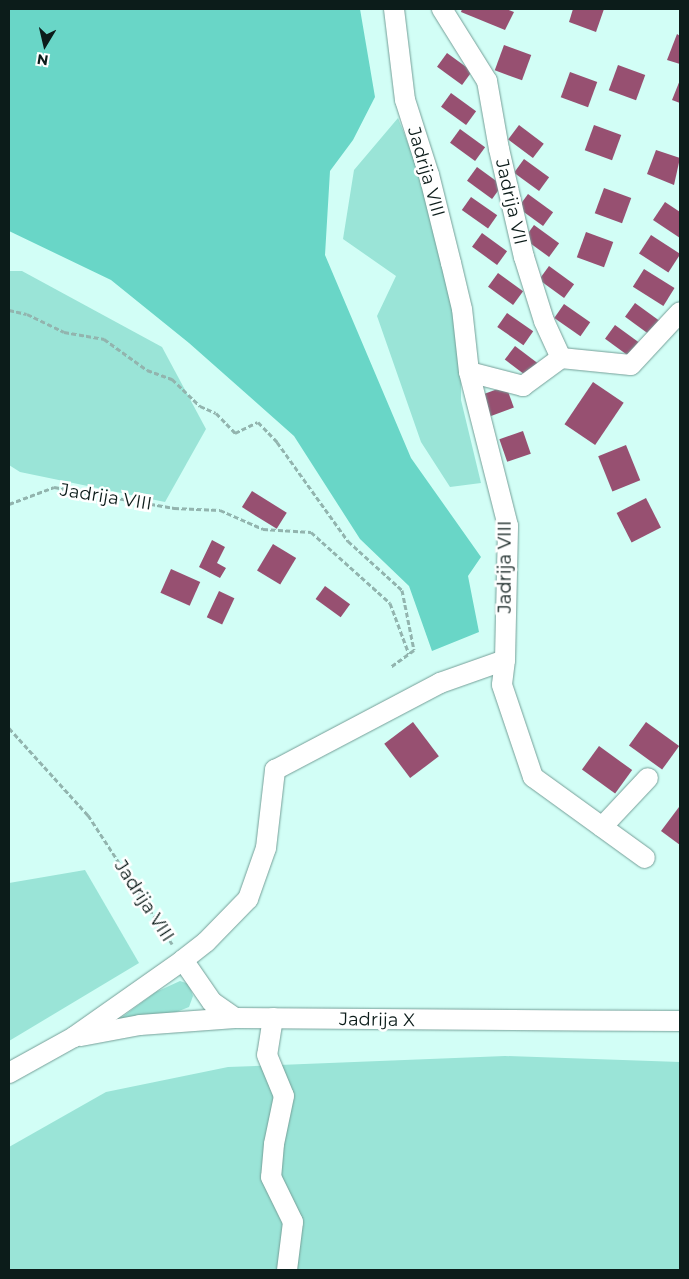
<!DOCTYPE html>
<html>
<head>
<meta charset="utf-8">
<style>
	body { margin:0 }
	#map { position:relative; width:689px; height:1279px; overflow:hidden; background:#d2fef6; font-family:Montserrat,sans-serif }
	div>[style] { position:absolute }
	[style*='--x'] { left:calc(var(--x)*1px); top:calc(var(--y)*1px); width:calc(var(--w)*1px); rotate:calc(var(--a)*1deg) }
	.green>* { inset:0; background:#9ae4d7 }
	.water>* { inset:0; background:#69d6c7 }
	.building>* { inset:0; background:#975071; transform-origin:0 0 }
	.path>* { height:3px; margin-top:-1.5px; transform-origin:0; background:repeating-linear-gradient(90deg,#92b4ae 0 5px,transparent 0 7.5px) }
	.roads { filter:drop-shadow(0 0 1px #759f98) drop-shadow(0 0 1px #759f98) }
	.minor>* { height:20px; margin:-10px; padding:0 10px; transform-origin:10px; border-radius:10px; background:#fff }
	span { translate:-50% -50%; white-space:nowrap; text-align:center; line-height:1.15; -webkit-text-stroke:5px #fff; paint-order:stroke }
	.street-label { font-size:18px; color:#0c1c1a }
	.frame { position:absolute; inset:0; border:10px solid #0c1c1a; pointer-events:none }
	.north { position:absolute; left:20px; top:20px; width:50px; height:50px; -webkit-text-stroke:4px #fff; paint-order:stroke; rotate:189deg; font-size:14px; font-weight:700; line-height:20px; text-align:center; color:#0c1c1a }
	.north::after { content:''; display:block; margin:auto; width:18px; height:22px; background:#0c1c1a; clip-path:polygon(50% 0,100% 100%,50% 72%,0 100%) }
</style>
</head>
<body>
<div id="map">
	<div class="green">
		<i style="clip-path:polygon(398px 118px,424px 184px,453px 309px,461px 369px,461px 400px,481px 483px,450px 487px,421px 442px,377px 316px,396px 276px,343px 239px,354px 170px)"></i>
		<i style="clip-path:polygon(9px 271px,22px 271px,162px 347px,206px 429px,165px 502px,20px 472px,9px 465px)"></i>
		<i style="clip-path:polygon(85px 870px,139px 963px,9px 1041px,9px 883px)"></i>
		<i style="clip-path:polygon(180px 981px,189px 984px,193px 996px,189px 1007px,169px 1015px,118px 1020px,156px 992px)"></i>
		<i style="clip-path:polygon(505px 1056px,680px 1062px,680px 1270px,9px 1270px,9px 1147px,106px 1092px,228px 1067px)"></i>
	</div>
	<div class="water">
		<i style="clip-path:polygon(9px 9px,360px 9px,375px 97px,353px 140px,330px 171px,325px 255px,411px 458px,481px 557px,468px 576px,479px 632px,432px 651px,409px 586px,360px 539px,294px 436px,189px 343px,111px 280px,9px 231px)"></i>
	</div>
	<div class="building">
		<i style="clip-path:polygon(462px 9px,506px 9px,514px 12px,505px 30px,461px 12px)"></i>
		<i style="clip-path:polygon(573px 9px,604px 9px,596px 32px,569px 22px)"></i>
		<i style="clip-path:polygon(677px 34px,680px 36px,680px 64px,667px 60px)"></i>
		<i style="left:504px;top:45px;width:29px;height:27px;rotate:20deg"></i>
		<i style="left:447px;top:53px;width:31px;height:17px;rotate:36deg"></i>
		<i style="left:618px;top:65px;width:29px;height:27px;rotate:20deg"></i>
		<i style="left:570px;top:72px;width:29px;height:27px;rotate:20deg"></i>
		<i style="clip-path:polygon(680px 80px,680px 103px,672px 100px)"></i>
		<i style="left:451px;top:93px;width:31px;height:17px;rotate:36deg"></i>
		<i style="left:519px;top:125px;width:31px;height:18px;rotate:37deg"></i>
		<i style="left:594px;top:125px;width:29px;height:27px;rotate:20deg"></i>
		<i style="left:460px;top:129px;width:31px;height:17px;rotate:36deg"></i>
		<i style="clip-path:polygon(656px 150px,680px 158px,674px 185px,647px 174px)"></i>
		<i style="left:524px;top:159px;width:31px;height:17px;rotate:36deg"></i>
		<i style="left:477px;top:167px;width:31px;height:17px;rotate:36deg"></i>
		<i style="left:604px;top:188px;width:29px;height:27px;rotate:20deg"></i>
		<i style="left:528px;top:194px;width:31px;height:17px;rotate:36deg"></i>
		<i style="left:471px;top:197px;width:32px;height:16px;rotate:35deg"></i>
		<i style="clip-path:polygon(665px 202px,680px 212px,680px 238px,653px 220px)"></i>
		<i style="left:534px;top:225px;width:31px;height:17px;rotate:36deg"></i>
		<i style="left:586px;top:232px;width:29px;height:27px;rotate:20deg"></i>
		<i style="left:482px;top:233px;width:31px;height:17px;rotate:36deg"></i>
		<i style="left:651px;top:235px;width:35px;height:22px;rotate:33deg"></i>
		<i style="left:549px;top:266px;width:31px;height:17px;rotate:36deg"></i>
		<i style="left:644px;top:269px;width:36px;height:21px;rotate:32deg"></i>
		<i style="left:498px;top:273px;width:31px;height:17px;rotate:36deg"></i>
		<i style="left:635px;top:303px;width:31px;height:17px;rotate:36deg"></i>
		<i style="left:564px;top:304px;width:32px;height:17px;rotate:35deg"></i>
		<i style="left:507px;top:313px;width:32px;height:17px;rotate:35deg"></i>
		<i style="left:615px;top:325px;width:31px;height:17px;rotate:36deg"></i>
		<i style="left:515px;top:346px;width:31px;height:17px;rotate:37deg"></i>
		<i style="left:593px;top:382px;width:37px;height:51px;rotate:34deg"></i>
		<i style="left:506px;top:386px;width:23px;height:25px;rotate:70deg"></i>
		<i style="left:523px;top:431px;width:24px;height:25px;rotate:71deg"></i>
		<i style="left:626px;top:445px;width:38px;height:30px;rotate:68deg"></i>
		<i style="left:252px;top:491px;width:41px;height:19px;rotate:32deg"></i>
		<i style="left:646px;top:498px;width:33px;height:33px;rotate:63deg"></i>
		<i style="clip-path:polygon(212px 540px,225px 547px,217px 563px,226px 568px,220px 578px,199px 567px)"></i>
		<i style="left:273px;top:544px;width:27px;height:31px;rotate:31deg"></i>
		<i style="left:171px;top:569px;width:32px;height:26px;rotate:24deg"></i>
		<i style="left:325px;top:586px;width:31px;height:16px;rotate:36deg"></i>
		<i style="left:219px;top:591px;width:17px;height:29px;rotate:25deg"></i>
		<i style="left:413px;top:722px;width:43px;height:36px;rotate:53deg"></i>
		<i style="left:646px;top:722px;width:41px;height:29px;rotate:36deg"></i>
		<i style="left:599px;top:746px;width:41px;height:29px;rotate:36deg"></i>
		<i style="clip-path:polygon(679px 807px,680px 809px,680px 845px,661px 831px)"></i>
	</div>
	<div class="path">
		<i style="--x:9;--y:310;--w:18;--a:13"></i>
		<i style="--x:27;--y:314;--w:41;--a:25.9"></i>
		<i style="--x:64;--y:332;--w:41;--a:9.9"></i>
		<i style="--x:104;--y:339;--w:53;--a:35.8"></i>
		<i style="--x:147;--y:370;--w:27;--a:20"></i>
		<i style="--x:172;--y:379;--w:39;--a:44"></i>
		<i style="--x:200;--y:406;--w:17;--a:24"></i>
		<i style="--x:216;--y:413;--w:28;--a:46"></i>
		<i style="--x:235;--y:433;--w:25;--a:-26"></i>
		<i style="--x:258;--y:422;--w:28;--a:46"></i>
		<i style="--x:277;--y:442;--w:122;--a:54.4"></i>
		<i style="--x:348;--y:541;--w:73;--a:42.2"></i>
		<i style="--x:402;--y:590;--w:61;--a:78.7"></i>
		<i style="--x:414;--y:650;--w:29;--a:144"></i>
		<i style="--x:9;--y:504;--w:48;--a:-20.7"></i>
		<i style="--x:54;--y:487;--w:122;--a:9.9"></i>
		<i style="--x:174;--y:508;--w:46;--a:2.5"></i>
		<i style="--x:220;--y:510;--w:47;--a:23.8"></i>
		<i style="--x:263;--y:529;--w:48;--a:3.6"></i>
		<i style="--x:311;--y:532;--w:106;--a:41.9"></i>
		<i style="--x:390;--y:603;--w:54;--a:69.6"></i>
		<i style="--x:9;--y:728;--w:118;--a:47.8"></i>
		<i style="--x:88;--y:815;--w:154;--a:56.9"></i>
	</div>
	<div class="roads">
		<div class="minor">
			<i style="--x:442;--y:9;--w:85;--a:58"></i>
			<i style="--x:487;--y:81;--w:69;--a:80"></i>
			<i style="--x:499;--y:149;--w:111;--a:77"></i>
			<i style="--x:524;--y:257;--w:67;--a:72.6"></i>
			<i style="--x:544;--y:321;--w:41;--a:65.3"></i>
			<i style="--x:469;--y:372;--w:56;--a:14.5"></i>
			<i style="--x:523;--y:386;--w:47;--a:-36.4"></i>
			<i style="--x:561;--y:358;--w:70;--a:5.7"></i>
			<i style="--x:631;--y:365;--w:72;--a:-47.2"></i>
			<i style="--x:505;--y:660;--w:25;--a:97"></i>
			<i style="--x:502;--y:685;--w:97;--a:71.4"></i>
			<i style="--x:533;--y:777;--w:138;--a:35.9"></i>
			<i style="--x:602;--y:827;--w:67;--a:-46.8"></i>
			<i style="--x:183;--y:960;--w:51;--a:55.4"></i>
			<i style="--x:212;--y:1002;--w:28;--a:35"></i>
			<i style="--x:273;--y:1018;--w:37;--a:99"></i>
			<i style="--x:267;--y:1055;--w:44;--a:67.5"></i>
			<i style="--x:284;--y:1096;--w:49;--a:101.8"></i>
			<i style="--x:274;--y:1144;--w:33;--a:95"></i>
			<i style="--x:271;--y:1177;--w:50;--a:63.9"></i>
			<i style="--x:293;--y:1222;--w:48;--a:97.1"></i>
			<i style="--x:81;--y:1036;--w:60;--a:-10.6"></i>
			<i style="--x:140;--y:1025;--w:95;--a:-4.2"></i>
			<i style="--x:235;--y:1018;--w:445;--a:0.4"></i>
			<i style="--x:9;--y:1073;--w:74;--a:-29"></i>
			<i style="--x:74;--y:1037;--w:133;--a:-35.2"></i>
			<i style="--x:183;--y:960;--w:29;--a:-38"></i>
			<i style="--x:206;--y:942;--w:60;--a:-45.7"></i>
			<i style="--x:248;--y:899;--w:54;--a:-70.6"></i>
			<i style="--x:266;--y:848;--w:79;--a:-83.4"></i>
			<i style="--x:275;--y:770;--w:187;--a:-27.8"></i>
			<i style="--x:440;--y:683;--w:69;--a:-19.5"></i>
			<i style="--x:505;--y:660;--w:134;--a:-88.7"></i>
			<i style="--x:508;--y:526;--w:159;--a:-104.2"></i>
			<i style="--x:469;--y:372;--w:63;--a:-96.3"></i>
			<i style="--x:462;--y:309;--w:47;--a:-103.4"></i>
			<i style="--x:451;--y:263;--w:91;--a:-104"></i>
			<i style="--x:429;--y:175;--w:79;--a:-107.7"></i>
			<i style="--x:405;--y:100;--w:92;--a:-96.9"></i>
		</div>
	</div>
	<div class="street-label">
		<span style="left:426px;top:172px;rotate:74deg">Jadrija VIII</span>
		<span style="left:511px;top:202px;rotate:77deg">Jadrija VII</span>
		<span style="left:106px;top:497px;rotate:9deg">Jadrija VIII</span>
		<span style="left:505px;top:567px;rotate:-90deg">Jadrija VIII</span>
		<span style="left:144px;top:901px;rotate:57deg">Jadrija VIII</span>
		<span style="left:377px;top:1020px;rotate:1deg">Jadrija X</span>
	</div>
	<div class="frame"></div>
	<div class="north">N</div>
</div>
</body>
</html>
